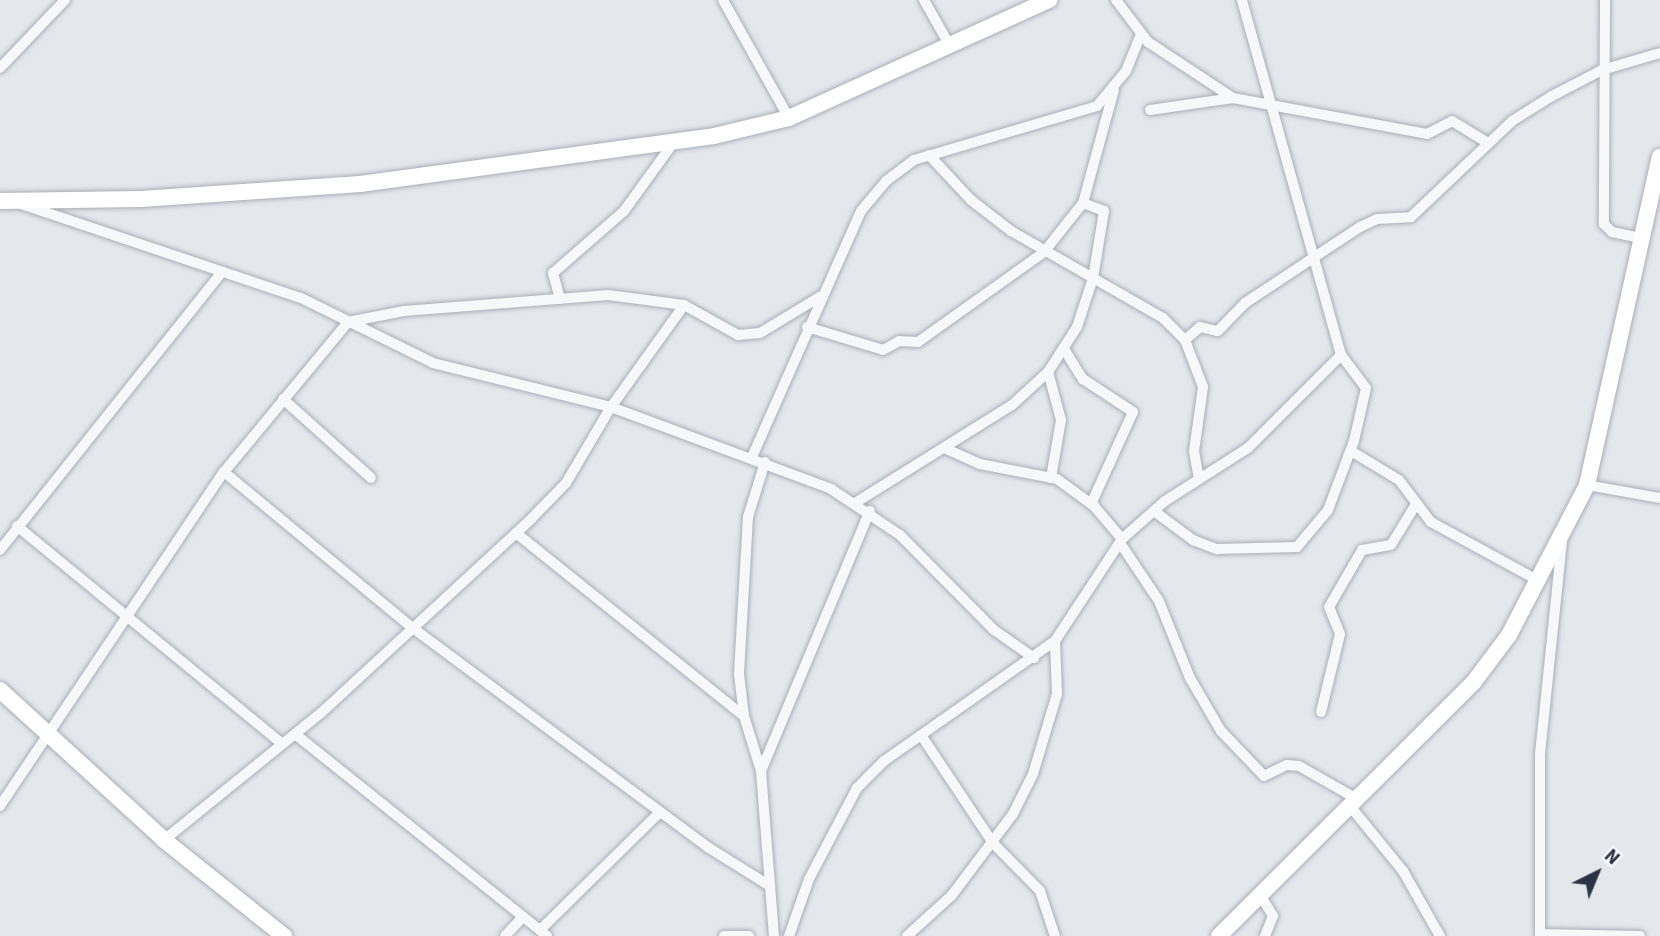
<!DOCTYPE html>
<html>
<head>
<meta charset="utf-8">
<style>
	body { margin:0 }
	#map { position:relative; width:1660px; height:936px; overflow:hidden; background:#e4e7ec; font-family:"Source Sans 3",sans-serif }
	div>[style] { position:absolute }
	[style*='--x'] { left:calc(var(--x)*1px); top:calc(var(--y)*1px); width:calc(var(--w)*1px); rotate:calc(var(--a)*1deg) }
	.roads { filter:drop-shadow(0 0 2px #a9aeb7) drop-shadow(0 0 2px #a9aeb7) }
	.street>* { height:10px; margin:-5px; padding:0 5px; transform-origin:5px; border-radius:5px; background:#f7f8fa }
	.secondary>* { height:16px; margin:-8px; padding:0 8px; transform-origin:8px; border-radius:8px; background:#fff }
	span { translate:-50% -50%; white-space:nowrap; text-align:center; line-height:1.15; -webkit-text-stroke:7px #f4f6f9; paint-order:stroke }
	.north { position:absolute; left:1562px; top:838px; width:70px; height:70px; -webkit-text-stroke:5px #f4f6f9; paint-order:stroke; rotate:43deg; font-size:19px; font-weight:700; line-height:28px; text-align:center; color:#2b3445 }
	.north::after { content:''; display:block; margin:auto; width:24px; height:32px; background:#2b3445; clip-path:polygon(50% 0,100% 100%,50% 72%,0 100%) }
</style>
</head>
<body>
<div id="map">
	<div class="roads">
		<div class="street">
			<i style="--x:723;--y:0;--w:135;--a:60.8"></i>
			<i style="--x:924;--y:0;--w:53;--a:60.5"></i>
			<i style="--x:1116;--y:0;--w:53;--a:52.7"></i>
			<i style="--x:1148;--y:42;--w:102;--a:33.4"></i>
			<i style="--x:1233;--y:98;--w:197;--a:10.5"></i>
			<i style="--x:1427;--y:134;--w:28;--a:-27"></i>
			<i style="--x:1452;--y:121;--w:42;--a:31.4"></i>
			<i style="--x:1605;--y:0;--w:224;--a:90.3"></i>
			<i style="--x:1604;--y:224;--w:11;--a:45"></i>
			<i style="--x:1612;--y:232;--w:30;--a:12"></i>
			<i style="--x:0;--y:68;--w:94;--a:-46.3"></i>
			<i style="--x:1150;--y:110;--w:84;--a:-8.2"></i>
			<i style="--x:929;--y:155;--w:62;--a:47"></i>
			<i style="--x:971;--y:200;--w:51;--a:37.8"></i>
			<i style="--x:1011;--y:231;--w:175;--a:29.8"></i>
			<i style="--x:1163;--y:318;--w:31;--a:45"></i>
			<i style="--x:1185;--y:340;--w:50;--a:69"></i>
			<i style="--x:1203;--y:387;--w:65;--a:98"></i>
			<i style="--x:1194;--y:451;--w:28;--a:80"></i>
			<i style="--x:21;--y:204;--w:295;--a:18.6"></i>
			<i style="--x:301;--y:298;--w:147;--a:26.2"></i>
			<i style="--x:433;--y:363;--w:183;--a:13.9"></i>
			<i style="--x:611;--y:407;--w:235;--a:20.4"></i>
			<i style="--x:831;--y:489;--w:83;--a:33.7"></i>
			<i style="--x:900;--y:535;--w:134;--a:45.3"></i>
			<i style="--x:994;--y:630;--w:49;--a:35"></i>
			<i style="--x:560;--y:299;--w:27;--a:-105"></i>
			<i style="--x:553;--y:273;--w:94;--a:-41.1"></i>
			<i style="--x:624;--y:211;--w:85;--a:-54.1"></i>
			<i style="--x:807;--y:327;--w:79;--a:16.8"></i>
			<i style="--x:883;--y:350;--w:18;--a:-29"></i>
			<i style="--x:899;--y:341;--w:19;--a:3"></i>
			<i style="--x:918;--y:342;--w:155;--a:-35.5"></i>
			<i style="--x:1044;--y:252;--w:63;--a:-51.5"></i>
			<i style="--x:1083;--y:203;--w:117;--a:-74.7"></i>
			<i style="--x:1185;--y:340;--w:20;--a:-41"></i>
			<i style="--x:1200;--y:327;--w:18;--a:13"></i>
			<i style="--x:1218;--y:331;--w:39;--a:-46"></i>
			<i style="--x:1245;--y:303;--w:138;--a:-33.5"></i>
			<i style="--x:1360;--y:227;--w:19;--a:-25"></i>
			<i style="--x:1377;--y:219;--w:34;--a:-3"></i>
			<i style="--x:1411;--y:217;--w:139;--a:-43.5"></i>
			<i style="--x:1512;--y:121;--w:47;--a:-32"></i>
			<i style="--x:1552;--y:96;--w:56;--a:-27.5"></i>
			<i style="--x:1602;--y:70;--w:60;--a:-16.3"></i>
			<i style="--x:1064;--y:349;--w:36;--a:58"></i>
			<i style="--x:1083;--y:379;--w:60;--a:33.4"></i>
			<i style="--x:1133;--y:412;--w:101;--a:114.5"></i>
			<i style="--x:1048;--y:372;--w:50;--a:74.8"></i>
			<i style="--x:1061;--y:420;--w:59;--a:99.8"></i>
			<i style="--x:283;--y:399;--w:118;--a:41.9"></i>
			<i style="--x:944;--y:448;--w:39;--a:24"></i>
			<i style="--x:980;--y:464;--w:78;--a:11"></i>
			<i style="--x:1057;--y:479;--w:46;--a:36.1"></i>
			<i style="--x:1094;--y:506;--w:43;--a:49.7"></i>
			<i style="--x:1351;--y:451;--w:56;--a:31.1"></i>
			<i style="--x:1399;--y:480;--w:53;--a:52.7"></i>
			<i style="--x:1431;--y:522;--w:123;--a:28.6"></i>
			<i style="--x:752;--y:457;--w:269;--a:-66.1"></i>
			<i style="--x:861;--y:211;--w:39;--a:-50"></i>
			<i style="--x:886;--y:181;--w:35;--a:-37"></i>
			<i style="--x:914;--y:160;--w:191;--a:-16.4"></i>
			<i style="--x:1097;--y:106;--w:45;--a:-50.4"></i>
			<i style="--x:1126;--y:71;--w:40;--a:-68"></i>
			<i style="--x:765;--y:462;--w:58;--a:107.2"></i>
			<i style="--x:748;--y:517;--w:157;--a:93.3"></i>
			<i style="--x:739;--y:674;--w:42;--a:83.2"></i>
			<i style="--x:744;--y:716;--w:58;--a:72.8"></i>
			<i style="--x:761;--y:771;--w:166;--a:85.5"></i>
			<i style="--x:224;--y:472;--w:241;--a:39.6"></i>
			<i style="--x:410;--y:626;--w:372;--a:36.6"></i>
			<i style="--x:709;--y:848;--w:72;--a:31.9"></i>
			<i style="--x:1587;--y:485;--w:74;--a:10.1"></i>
			<i style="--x:855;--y:503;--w:185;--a:-32"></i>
			<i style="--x:1012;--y:405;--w:49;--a:-42.5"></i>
			<i style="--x:1048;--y:372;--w:54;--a:-57.2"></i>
			<i style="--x:1077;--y:327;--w:52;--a:-71.9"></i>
			<i style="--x:1093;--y:278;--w:68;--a:-80.7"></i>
			<i style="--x:1104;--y:211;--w:22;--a:-159"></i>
			<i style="--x:1154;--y:511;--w:49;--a:36.6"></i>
			<i style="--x:1193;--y:540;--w:26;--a:21"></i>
			<i style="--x:1217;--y:549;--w:80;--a:-1.4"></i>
			<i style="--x:1297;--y:547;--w:48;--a:-50"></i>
			<i style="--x:1328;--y:510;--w:74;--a:-69.4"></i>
			<i style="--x:1354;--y:441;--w:54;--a:-77.2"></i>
			<i style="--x:1366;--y:388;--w:41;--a:-127.1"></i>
			<i style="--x:1341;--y:355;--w:369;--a:-105.6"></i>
			<i style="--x:17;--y:526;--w:343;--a:39.4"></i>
			<i style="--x:516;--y:533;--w:292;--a:38.8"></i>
			<i style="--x:1120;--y:543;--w:70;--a:56.1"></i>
			<i style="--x:1159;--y:601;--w:83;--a:68.1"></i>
			<i style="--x:1190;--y:678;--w:61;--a:59.7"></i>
			<i style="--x:1221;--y:731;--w:62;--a:46.3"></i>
			<i style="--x:1264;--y:776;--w:25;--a:-26"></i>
			<i style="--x:1287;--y:765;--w:12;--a:5"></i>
			<i style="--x:1299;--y:766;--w:67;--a:29.6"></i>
			<i style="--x:0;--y:550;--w:356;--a:-51.4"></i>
			<i style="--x:1321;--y:712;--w:80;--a:-76.3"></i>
			<i style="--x:1340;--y:634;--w:29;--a:-112"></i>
			<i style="--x:1329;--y:607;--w:66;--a:-59.9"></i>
			<i style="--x:1362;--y:550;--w:29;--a:-10"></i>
			<i style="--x:1391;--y:545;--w:48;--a:-58.6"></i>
			<i style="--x:295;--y:734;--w:323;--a:38.7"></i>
			<i style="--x:921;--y:735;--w:130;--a:56.3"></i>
			<i style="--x:993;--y:843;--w:67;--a:45.6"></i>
			<i style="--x:1040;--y:891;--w:47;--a:71.6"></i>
			<i style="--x:761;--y:771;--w:282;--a:-67.3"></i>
			<i style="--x:0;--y:806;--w:402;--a:-56.2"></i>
			<i style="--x:224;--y:472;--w:195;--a:-50.4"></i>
			<i style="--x:348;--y:322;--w:57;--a:-11.1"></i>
			<i style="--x:404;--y:311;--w:205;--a:-4.5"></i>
			<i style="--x:608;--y:295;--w:77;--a:7.5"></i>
			<i style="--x:684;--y:305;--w:62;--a:29.1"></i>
			<i style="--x:738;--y:335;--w:22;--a:-5"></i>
			<i style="--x:760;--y:333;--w:71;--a:-31.2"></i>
			<i style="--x:1350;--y:806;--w:84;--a:50.8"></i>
			<i style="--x:1403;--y:871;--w:75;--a:60.4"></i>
			<i style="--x:164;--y:840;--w:202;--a:-39"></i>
			<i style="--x:321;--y:713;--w:287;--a:-42.7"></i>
			<i style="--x:532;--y:518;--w:49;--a:-45.8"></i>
			<i style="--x:566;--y:483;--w:88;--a:-59.4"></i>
			<i style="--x:611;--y:407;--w:125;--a:-54.4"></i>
			<i style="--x:1260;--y:895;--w:25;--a:58"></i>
			<i style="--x:1273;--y:916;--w:22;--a:112"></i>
			<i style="--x:540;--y:930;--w:168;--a:-44.5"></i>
			<i style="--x:1540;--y:934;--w:100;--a:1.1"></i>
			<i style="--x:505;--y:936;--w:26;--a:-47"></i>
			<i style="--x:724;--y:936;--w:25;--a:0"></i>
			<i style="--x:789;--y:936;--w:60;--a:-70.7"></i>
			<i style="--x:809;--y:879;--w:103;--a:-62.2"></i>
			<i style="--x:857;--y:788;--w:38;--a:-45"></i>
			<i style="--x:884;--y:761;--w:209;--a:-35.1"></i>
			<i style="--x:1055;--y:641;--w:122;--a:-56.7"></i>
			<i style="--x:1122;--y:539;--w:57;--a:-41.5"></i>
			<i style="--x:1165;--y:501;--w:98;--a:-32.6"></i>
			<i style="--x:1248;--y:448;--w:132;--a:-45"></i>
			<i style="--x:907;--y:936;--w:61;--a:-42.3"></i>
			<i style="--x:952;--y:895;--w:101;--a:-53"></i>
			<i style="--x:1013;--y:814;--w:45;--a:-63.4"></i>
			<i style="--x:1033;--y:774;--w:84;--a:-73.3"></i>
			<i style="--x:1057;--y:694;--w:53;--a:-92.2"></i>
			<i style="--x:1540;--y:936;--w:182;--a:-90"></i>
			<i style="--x:1540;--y:754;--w:214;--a:-84.1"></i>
		</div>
		<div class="secondary">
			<i style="--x:0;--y:201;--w:141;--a:-0.8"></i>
			<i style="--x:141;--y:199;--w:220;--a:-3.9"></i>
			<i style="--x:360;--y:184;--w:357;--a:-7.7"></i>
			<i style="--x:714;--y:136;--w:77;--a:-13.5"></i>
			<i style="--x:789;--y:118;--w:286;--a:-24.4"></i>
			<i style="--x:0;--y:690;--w:222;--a:42.4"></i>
			<i style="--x:164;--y:840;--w:154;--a:38.7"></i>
			<i style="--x:1219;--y:936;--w:359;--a:-44.9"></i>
			<i style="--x:1473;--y:683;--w:60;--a:-53.1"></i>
			<i style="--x:1509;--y:635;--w:169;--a:-62.5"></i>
			<i style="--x:1587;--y:485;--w:336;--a:-77.5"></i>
		</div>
	</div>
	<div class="north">N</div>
</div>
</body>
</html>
